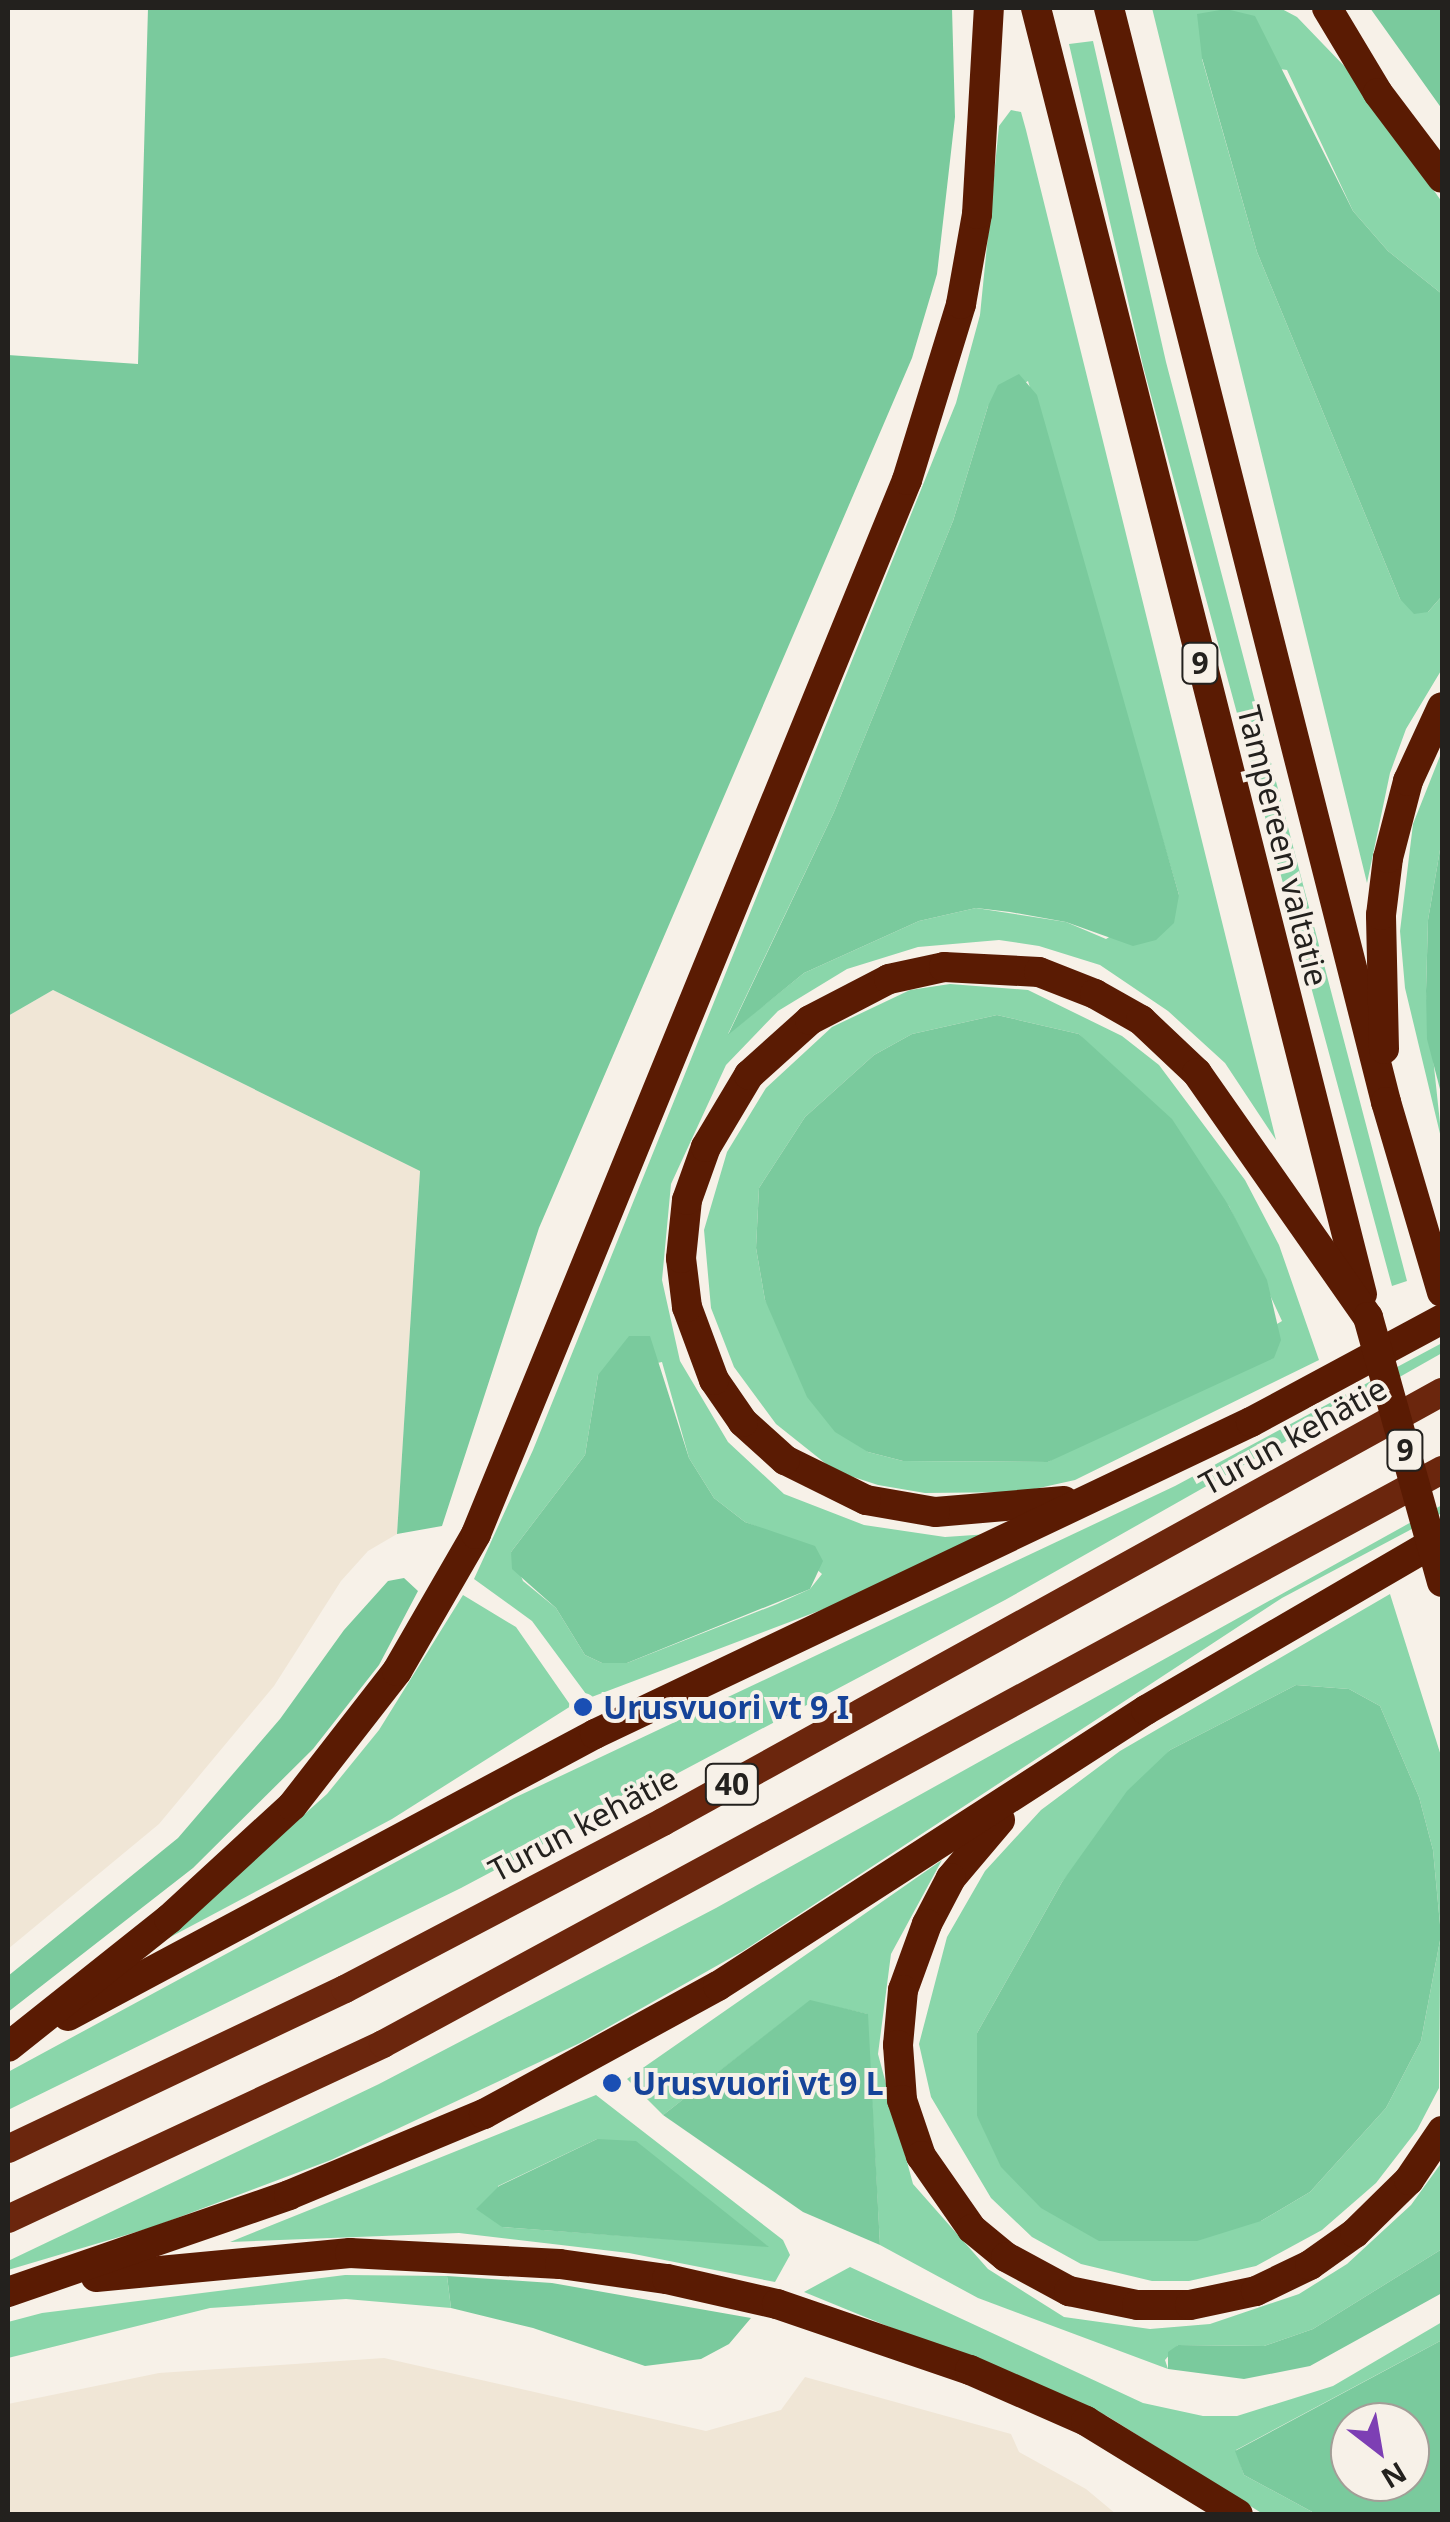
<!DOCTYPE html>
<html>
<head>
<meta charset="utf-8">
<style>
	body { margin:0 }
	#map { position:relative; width:1450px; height:2522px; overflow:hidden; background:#f7f1e8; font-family:"Noto Sans",sans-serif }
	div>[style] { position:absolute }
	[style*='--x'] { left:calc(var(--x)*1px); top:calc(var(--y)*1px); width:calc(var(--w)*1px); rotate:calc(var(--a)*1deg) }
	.built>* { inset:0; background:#f0e6d6 }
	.green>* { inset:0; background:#8ad6aa }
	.forest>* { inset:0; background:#7aca9d }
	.trunk>* { height:28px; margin:-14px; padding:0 14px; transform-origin:14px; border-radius:14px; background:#6b260d }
	.motorway>* { height:30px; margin:-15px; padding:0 15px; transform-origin:15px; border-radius:15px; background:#5a1b03 }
	.motorway-bridge>* { height:30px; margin:-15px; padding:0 15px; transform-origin:15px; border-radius:15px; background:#5a1b03 }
	.dots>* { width:28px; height:28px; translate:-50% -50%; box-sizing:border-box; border:5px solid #f7f1e8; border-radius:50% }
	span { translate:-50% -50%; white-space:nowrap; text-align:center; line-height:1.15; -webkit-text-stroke:8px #f7f1e8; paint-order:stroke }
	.shield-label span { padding:2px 8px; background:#f7f1e8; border:2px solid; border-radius:8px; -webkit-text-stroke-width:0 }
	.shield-label { font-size:30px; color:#23211e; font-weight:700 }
	.street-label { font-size:32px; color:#23211e }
	.transit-label { font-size:32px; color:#164399; font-weight:700 }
	.left { translate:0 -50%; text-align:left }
	.frame { position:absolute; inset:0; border:10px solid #23211e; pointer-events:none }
	.north { position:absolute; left:1330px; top:2402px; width:100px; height:100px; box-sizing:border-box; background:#f7f1e8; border:2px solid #a29e97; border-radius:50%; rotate:149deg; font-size:28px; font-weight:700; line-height:40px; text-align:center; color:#23211e }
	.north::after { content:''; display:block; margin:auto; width:35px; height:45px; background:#7d3fb4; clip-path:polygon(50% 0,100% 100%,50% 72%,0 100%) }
</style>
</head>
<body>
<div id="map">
	<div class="built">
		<i style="clip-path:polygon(53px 990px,420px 1171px,397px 1534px,368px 1551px,341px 1581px,274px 1686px,159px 1824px,8px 1949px,8px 1016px)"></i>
		<i style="clip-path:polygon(384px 2358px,706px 2431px,781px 2410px,805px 2377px,1011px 2434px,1019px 2452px,1086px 2489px,1116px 2514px,8px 2514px,8px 2404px,159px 2373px)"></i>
	</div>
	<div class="green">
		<i style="clip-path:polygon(1152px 8px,1280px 8px,1297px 17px,1349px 71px,1442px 202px,1442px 294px,1388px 251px,1353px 211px,1287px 70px,1202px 59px,1257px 252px,1400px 599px,1428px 612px,1442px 596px,1442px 669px,1406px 729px,1390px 773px,1367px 883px)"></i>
		<i style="clip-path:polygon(1093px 41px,1166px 362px,1407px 1281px,1392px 1286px,1143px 366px,1069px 44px)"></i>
		<i style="clip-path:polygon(evenodd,1011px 110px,1021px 112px,1026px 130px,1276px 1140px,1225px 1063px,1168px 1011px,1100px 965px,1039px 946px,999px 940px,918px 947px,847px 969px,778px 1011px,726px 1065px,671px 1184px,662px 1280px,680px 1361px,728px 1442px,784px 1494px,864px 1525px,945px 1537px,989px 1534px,837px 1604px,589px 1698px,532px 1621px,474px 1579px,533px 1450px,956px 403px,980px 315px,999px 126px,1011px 110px,1028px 381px,1179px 895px,1106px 939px,1066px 922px,976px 908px,919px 921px,804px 973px,728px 1034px,834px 812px,953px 521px,988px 406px,1028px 381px,1011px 110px,662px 1362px,689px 1458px,714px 1498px,745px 1522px,778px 1535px,822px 1574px,810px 1589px,777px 1604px,627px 1663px,602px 1663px,585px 1655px,556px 1608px,523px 1581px,511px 1552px,585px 1455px,598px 1375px,662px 1362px)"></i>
		<i style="clip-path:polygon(1442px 751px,1442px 838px,1428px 920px,1426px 991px,1442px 1142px,1405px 988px,1400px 931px,1413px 824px)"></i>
		<i style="clip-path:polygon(evenodd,950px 984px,1028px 990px,1122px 1036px,1159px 1065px,1245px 1180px,1279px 1245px,1319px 1360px,1075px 1480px,1021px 1492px,925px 1493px,878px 1485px,835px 1471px,776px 1424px,734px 1367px,711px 1308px,704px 1230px,727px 1152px,766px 1088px,832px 1027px,910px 990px,950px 984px,997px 1015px,1079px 1034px,1229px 1206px,1282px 1321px,1048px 1462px,903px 1461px,868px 1452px,765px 1300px,756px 1248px,759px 1188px,805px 1117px,874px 1055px,912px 1034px,997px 1015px)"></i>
		<i style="clip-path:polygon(1442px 1343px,1442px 1353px,1005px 1600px,461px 1888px,8px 2110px,8px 2072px,514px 1798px,1175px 1486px)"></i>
		<i style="clip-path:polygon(1442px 1505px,1442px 1513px,1282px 1598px,743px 1951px,580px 2043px,331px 2160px,153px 2227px,8px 2270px,8px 2261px,379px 2084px,716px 1908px)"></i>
		<i style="clip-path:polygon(evenodd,1390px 1594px,1442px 1759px,1439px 2088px,1417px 2130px,1376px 2183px,1322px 2230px,1256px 2266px,1189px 2281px,1152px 2281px,1081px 2264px,1032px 2237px,991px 2198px,931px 2097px,919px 2044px,947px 1937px,985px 1871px,1041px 1810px,1120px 1751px,1390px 1594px,1296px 1685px,1349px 1689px,1380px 1706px,1419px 1797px,1433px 1850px,1441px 1935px,1421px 2041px,1386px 2108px,1310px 2192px,1261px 2221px,977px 2116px,977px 2033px,1062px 1882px,1170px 1750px,1296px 1685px)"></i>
		<i style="clip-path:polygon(463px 1595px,516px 1627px,571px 1706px,392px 1819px,163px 1941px,327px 1794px,379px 1730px)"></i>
		<i style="clip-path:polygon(942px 1860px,891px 1954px,878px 2054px,913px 2184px,988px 2269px,1064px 2317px,1150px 2329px,1210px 2324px,1299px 2294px,1347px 2264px,1411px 2205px,1442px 2162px,1442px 2249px,1313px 2329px,1264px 2346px,1178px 2345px,1165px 2360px,1168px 2369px,978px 2298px,880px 2245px,867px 2014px,810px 2001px,663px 2115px,627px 2079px)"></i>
		<i style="clip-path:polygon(evenodd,596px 2095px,783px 2240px,790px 2255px,775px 2282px,629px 2253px,459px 2233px,230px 2242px,596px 2095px,597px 2139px,767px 2246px,502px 2227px,498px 2186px,597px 2139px)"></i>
		<i style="clip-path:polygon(850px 2267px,1143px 2403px,1203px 2416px,1237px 2416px,1333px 2386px,1442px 2322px,1442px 2340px,1236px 2450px,1244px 2475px,1316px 2514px,1263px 2514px,1107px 2416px,804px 2292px)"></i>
		<i style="clip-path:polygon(345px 2275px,447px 2276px,451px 2308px,346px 2299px,210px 2308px,8px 2358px,8px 2322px,42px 2313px)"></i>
	</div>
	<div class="forest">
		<i style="clip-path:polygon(148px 8px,952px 8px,955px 117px,946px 196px,937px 274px,912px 358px,539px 1228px,442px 1526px,397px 1534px,420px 1171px,53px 990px,8px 1016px,8px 355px,138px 364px)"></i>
		<i style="clip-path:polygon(1370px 8px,1442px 8px,1442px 109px,1380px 22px)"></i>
		<i style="clip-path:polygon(1226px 9px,1255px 16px,1353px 211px,1388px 251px,1442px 294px,1442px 596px,1428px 612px,1414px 614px,1400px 599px,1257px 252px,1202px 58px,1197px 14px)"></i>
		<i style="clip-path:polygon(1019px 374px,1037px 395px,1179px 895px,1174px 923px,1156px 940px,1133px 946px,1066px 922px,1010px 912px,976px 908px,919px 921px,804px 973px,728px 1035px,834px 812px,953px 521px,988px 406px,998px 385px)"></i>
		<i style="clip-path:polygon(1442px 838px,1442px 1097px,1427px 1039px,1426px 991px,1428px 920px)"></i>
		<i style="clip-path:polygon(997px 1015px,1079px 1034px,1172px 1119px,1229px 1206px,1267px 1280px,1281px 1340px,1274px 1358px,1048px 1462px,903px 1461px,868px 1452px,835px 1432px,807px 1397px,765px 1300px,756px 1248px,759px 1188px,805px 1117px,874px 1055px,912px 1034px)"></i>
		<i style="clip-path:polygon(629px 1336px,650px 1336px,689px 1458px,714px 1498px,745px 1522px,815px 1546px,823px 1561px,810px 1589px,627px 1663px,602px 1663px,585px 1655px,556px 1608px,512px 1569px,511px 1552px,585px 1455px,598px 1375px)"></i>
		<i style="clip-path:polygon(404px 1578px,418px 1591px,379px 1665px,313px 1749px,193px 1868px,8px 2012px,8px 1976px,178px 1838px,280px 1719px,344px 1630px,388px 1581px)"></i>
		<i style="clip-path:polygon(1296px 1685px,1349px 1689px,1380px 1706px,1419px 1797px,1433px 1850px,1441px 1935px,1421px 2041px,1386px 2108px,1310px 2192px,1261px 2221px,1197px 2241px,1099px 2241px,1041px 2208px,1001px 2167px,977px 2116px,977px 2033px,1062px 1882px,1127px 1791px,1170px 1750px)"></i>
		<i style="clip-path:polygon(810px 2000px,868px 2014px,880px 2245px,803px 2212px,663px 2115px)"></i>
		<i style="clip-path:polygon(597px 2139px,636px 2141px,769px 2247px,502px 2227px,476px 2209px,499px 2186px)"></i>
		<i style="clip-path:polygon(1442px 2249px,1442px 2293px,1310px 2366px,1244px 2379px,1168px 2369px,1168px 2352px,1178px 2345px,1264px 2346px,1313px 2329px)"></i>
		<i style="clip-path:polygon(447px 2276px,552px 2283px,751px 2318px,729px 2344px,701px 2359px,645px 2366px,533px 2328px,451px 2308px)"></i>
		<i style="clip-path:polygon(evenodd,1442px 2340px,1442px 2514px,1316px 2514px,1244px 2475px,1235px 2451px,1442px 2340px,1350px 2422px,1410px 2422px,1410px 2482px,1350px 2482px,1350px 2422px)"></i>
	</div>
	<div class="trunk">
		<i style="--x:8;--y:2149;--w:373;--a:-25.4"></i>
		<i style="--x:345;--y:1989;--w:359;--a:-27.7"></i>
		<i style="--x:663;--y:1822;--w:890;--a:-28.9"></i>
		<i style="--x:8;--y:2219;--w:414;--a:-25"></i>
		<i style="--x:383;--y:2044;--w:1205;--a:-28.46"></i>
	</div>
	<div class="motorway">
		<i style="--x:1036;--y:8;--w:1327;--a:75.78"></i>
		<i style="--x:1109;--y:8;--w:1129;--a:75.79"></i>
		<i style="--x:1386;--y:1102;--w:198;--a:73.6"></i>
		<i style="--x:1327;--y:8;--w:99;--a:59"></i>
		<i style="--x:1378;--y:93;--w:106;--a:53"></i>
		<i style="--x:1384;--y:1049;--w:134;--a:-91.3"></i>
		<i style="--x:1381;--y:915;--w:57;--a:-83"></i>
		<i style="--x:1388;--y:858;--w:80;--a:-75.4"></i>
		<i style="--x:1408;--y:781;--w:81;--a:-65.3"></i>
		<i style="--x:1064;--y:1501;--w:129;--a:175.1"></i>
		<i style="--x:935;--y:1512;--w:70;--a:-170.1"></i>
		<i style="--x:866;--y:1500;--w:90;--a:-153.7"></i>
		<i style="--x:785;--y:1460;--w:57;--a:-137.9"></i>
		<i style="--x:743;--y:1422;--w:51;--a:-124.6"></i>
		<i style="--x:714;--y:1380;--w:78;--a:-110.3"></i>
		<i style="--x:687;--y:1307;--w:49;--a:-97"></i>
		<i style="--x:681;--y:1258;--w:58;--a:-84.1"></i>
		<i style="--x:687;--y:1200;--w:56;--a:-70.3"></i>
		<i style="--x:706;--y:1147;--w:84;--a:-59.2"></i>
		<i style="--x:749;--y:1075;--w:82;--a:-42"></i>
		<i style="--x:810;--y:1020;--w:89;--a:-27.4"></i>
		<i style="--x:889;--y:979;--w:56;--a:-12.3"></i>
		<i style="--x:944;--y:967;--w:95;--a:3"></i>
		<i style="--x:1039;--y:972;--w:60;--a:21.4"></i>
		<i style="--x:1095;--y:994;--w:53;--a:29.5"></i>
		<i style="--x:1141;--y:1020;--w:77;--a:43.4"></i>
		<i style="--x:1197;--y:1073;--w:298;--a:55"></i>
		<i style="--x:1000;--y:1820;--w:76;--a:130.2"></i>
		<i style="--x:951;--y:1878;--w:52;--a:117.6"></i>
		<i style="--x:927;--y:1924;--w:70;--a:110"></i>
		<i style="--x:903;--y:1990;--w:55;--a:95.2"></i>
		<i style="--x:898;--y:2045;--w:55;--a:85.8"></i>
		<i style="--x:902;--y:2100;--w:59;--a:71.3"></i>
		<i style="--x:921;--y:2156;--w:89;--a:55.1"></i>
		<i style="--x:972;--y:2229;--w:44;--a:39.5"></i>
		<i style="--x:1006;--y:2257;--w:72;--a:28.4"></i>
		<i style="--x:1069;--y:2291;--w:69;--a:11.6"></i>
		<i style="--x:1137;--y:2305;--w:53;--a:0"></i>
		<i style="--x:1190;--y:2305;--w:67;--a:-12"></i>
		<i style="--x:1256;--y:2291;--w:60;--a:-25.7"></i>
		<i style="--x:1310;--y:2265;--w:55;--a:-35.4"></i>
		<i style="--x:1355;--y:2233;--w:76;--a:-44.5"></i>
		<i style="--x:1409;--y:2180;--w:59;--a:-56"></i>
		<i style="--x:68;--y:2016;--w:598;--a:-28.15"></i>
		<i style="--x:595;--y:1734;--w:726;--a:-25.44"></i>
		<i style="--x:1251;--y:1422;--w:217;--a:-28.3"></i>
		<i style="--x:8;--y:2047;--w:206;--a:-38.5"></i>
		<i style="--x:169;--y:1919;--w:167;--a:-42.6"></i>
		<i style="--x:292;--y:1806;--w:171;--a:-52.1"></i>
		<i style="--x:397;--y:1671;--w:158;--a:-60"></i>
		<i style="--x:476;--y:1534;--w:1139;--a:-67.76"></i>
		<i style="--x:907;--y:480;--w:184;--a:-72.9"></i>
		<i style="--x:961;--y:304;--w:91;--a:-79.9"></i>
		<i style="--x:977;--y:214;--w:206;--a:-86.7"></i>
		<i style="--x:96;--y:2277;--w:255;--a:-5.4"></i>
		<i style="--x:350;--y:2253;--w:210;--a:3"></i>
		<i style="--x:560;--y:2264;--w:108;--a:8"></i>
		<i style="--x:667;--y:2279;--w:113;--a:12.8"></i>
		<i style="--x:777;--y:2304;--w:204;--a:18.9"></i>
		<i style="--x:970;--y:2370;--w:127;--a:23.7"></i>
		<i style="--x:1086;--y:2421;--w:178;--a:31.5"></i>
		<i style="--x:8;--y:2292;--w:297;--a:-19"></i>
		<i style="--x:289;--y:2195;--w:211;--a:-22.6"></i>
		<i style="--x:484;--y:2114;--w:267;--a:-28.7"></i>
		<i style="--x:718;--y:1986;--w:509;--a:-32.82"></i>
		<i style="--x:1146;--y:1710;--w:342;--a:-30.2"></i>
	</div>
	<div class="motorway-bridge">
		<i style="--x:1368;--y:1317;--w:275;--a:74.4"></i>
	</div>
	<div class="dots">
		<i style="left:583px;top:1707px;background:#1a4fb4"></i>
		<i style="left:612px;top:2083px;background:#1a4fb4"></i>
	</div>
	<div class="shield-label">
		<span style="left:1200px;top:663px">9</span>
		<span style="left:1405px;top:1450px">9</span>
		<span style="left:732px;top:1784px">40</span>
	</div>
	<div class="street-label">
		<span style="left:1283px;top:846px;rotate:76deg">Tampereen valtatie</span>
		<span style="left:1293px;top:1436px;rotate:-29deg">Turun kehätie</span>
		<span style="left:583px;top:1824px;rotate:-28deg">Turun kehätie</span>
	</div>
	<div class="transit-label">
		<span class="left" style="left:603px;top:1707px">Urusvuori vt 9 I</span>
		<span class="left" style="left:632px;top:2083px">Urusvuori vt 9 L</span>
	</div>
	<div class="frame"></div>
	<div class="north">N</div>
</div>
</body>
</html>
